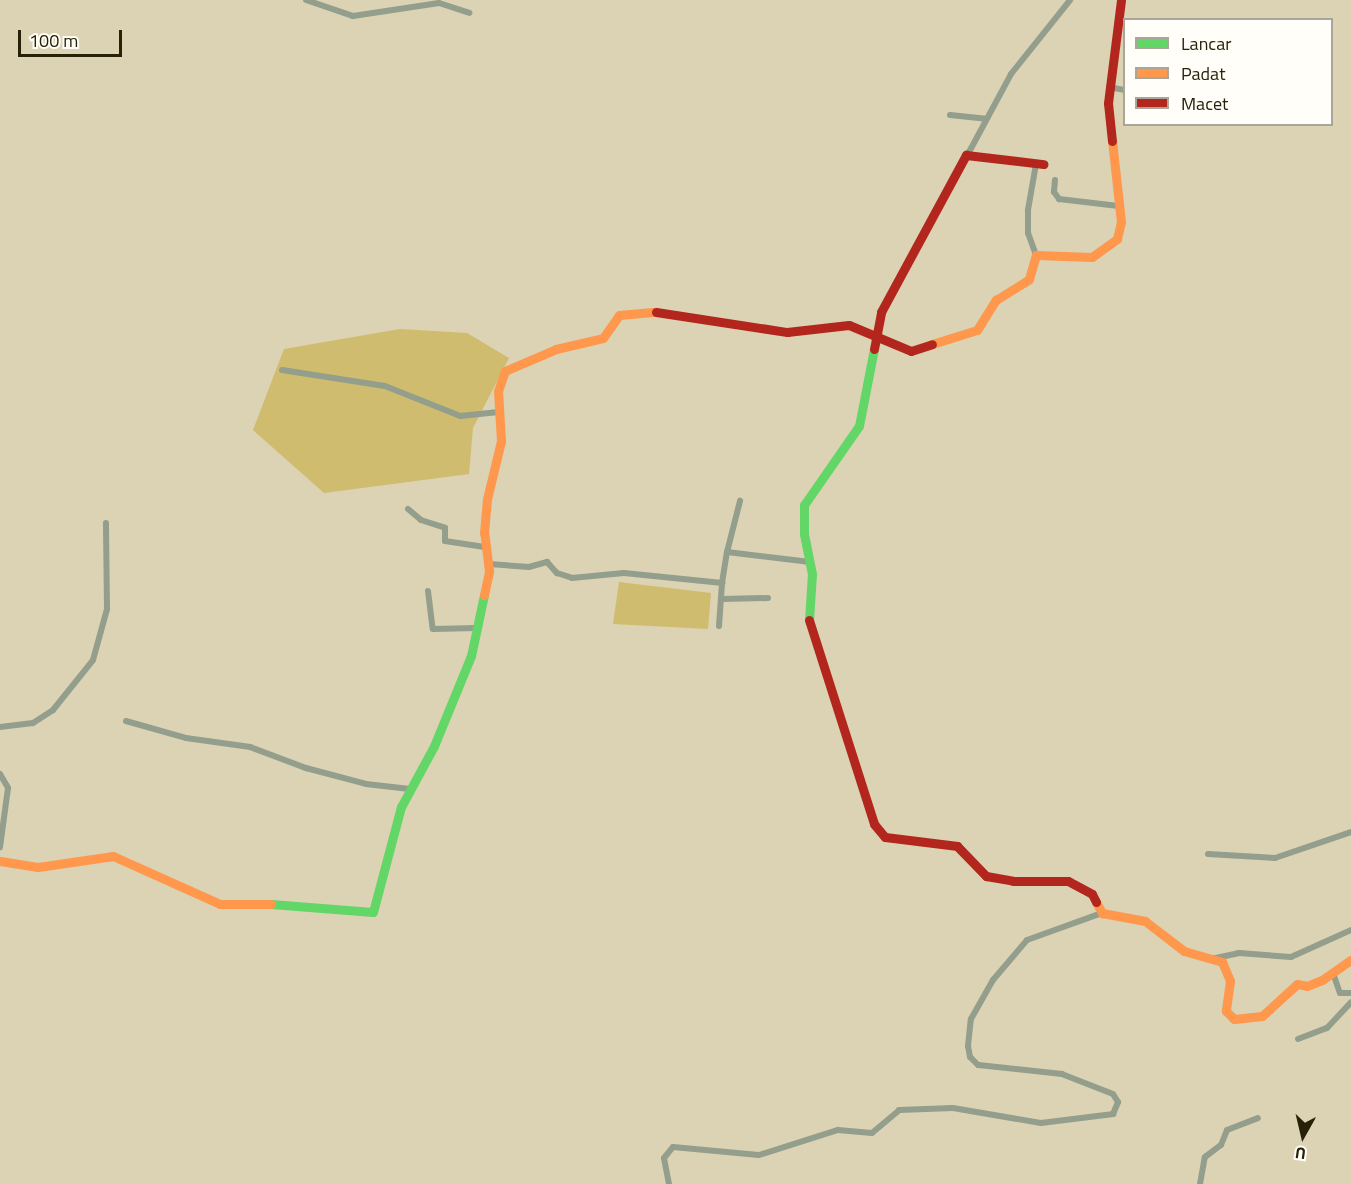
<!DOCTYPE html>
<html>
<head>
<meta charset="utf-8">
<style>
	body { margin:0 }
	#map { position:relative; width:1351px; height:1184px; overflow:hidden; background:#dbd3b3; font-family:"Titillium Web",sans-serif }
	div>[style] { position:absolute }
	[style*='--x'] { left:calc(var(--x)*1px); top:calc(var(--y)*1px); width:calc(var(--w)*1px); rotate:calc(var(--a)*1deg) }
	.forest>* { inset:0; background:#cfbc6e }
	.street>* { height:6px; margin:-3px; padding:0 3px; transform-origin:3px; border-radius:3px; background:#939e8d }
	.fast>* { height:9px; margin:-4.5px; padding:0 4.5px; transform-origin:4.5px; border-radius:4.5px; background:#63d668 }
	.slow>* { height:9px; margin:-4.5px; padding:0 4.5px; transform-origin:4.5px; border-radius:4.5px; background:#ff974d }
	.jam>* { height:9px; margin:-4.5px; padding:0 4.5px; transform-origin:4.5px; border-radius:4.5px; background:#b3261e }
	span { translate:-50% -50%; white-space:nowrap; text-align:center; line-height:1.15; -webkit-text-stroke:4.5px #fffef8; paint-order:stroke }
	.legend { position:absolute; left:1123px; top:18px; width:210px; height:108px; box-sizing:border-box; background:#fffef8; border:2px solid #a9a699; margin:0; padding:8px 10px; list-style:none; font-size:18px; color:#27210a }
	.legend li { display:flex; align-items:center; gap:12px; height:30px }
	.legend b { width:30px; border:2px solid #a9a699 }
	.north { position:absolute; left:1273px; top:1106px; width:60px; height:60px; -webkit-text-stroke:4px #fffef8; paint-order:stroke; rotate:188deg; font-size:16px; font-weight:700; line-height:24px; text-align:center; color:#27210a }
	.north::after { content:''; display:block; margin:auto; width:21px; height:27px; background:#27210a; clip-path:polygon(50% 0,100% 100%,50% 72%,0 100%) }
	.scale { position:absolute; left:18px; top:30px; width:104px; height:27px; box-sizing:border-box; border:3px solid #27210a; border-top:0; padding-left:8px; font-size:18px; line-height:21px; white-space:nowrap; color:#27210a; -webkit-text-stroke:4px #fffef8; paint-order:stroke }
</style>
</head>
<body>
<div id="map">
	<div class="forest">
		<i style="clip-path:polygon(400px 329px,467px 333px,509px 358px,473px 428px,469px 474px,324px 493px,253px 430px,284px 349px)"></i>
		<i style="clip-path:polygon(619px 582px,711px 593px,708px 629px,613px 624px)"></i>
	</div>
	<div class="street">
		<i style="--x:306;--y:0;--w:50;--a:18.8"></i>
		<i style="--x:353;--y:16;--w:87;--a:-8.6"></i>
		<i style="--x:439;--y:3;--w:32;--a:18"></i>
		<i style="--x:1109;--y:87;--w:15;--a:11"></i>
		<i style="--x:950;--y:115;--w:36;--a:6"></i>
		<i style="--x:968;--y:154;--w:91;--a:-61.7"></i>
		<i style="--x:1011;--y:74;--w:95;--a:-51.4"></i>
		<i style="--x:1036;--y:164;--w:47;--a:99.9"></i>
		<i style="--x:1028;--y:210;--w:23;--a:90"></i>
		<i style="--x:1028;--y:233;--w:23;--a:70"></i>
		<i style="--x:1055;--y:180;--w:12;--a:95"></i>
		<i style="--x:1054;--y:192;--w:9;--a:54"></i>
		<i style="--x:1059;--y:199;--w:60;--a:6.7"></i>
		<i style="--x:282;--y:370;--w:104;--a:8.8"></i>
		<i style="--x:385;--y:386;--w:81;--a:21.8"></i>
		<i style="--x:460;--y:416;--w:39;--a:-6"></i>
		<i style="--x:408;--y:509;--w:17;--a:40"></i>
		<i style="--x:421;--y:520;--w:25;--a:18"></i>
		<i style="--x:445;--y:528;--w:13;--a:90"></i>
		<i style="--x:445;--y:541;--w:40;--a:8.5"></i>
		<i style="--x:727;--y:552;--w:53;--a:-75.7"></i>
		<i style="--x:489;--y:564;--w:40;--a:4.3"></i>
		<i style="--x:529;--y:567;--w:19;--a:-16"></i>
		<i style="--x:547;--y:562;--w:15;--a:48"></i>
		<i style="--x:557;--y:573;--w:16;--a:18"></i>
		<i style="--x:572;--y:578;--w:52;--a:-5.5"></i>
		<i style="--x:624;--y:573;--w:99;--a:5.8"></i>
		<i style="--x:722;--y:583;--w:31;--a:-81"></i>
		<i style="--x:727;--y:552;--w:84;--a:6.9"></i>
		<i style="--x:428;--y:591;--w:38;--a:83"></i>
		<i style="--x:433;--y:629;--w:44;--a:-1.3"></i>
		<i style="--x:721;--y:599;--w:47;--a:-1.2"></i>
		<i style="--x:719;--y:626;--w:43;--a:-86"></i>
		<i style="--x:126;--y:721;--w:62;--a:15.8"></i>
		<i style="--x:186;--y:738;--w:65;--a:8"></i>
		<i style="--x:250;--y:747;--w:60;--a:20.6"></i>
		<i style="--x:306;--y:768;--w:62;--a:14.9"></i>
		<i style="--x:366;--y:784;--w:44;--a:6.5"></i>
		<i style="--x:0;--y:727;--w:33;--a:-7"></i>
		<i style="--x:33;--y:723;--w:24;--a:-33"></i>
		<i style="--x:53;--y:710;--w:64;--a:-51.3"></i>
		<i style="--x:93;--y:660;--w:53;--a:-74.6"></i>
		<i style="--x:107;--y:609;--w:86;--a:-90.7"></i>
		<i style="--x:0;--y:774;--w:16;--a:60"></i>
		<i style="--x:8;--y:788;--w:60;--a:97.7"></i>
		<i style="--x:1208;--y:854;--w:67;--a:3.4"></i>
		<i style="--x:1275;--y:858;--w:80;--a:-18.9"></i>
		<i style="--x:1211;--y:959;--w:29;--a:-12"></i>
		<i style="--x:1239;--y:953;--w:52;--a:4.4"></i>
		<i style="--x:1291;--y:957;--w:66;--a:-24.2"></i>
		<i style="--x:1333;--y:973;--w:21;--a:71"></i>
		<i style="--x:1340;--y:993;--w:11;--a:0"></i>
		<i style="--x:1298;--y:1039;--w:31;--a:-21"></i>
		<i style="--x:1327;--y:1028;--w:35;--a:-47"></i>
		<i style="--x:669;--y:1184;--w:26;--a:-101"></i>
		<i style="--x:664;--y:1158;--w:14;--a:-51"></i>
		<i style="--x:673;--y:1147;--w:86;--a:5.3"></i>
		<i style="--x:759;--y:1155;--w:83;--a:-17.6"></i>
		<i style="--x:838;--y:1130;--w:34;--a:5"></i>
		<i style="--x:872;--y:1133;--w:35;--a:-40"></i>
		<i style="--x:899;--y:1110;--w:54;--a:-2.1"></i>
		<i style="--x:953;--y:1108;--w:89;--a:9.7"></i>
		<i style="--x:1041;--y:1123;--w:73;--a:-7.1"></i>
		<i style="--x:1113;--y:1114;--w:13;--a:-67"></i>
		<i style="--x:1118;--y:1102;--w:9;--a:-122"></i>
		<i style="--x:1113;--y:1094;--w:55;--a:-158.6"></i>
		<i style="--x:1062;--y:1074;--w:84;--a:-173.9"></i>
		<i style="--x:978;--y:1065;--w:11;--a:-135"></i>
		<i style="--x:970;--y:1057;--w:11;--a:-100"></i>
		<i style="--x:968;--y:1046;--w:27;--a:-84"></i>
		<i style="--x:971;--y:1019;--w:45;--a:-60.6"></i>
		<i style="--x:993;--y:980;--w:52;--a:-49.6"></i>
		<i style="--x:1027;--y:940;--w:80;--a:-19.8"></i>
		<i style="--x:1200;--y:1184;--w:27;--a:-80"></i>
		<i style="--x:1205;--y:1157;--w:20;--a:-37"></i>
		<i style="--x:1221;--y:1145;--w:16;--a:-68"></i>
		<i style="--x:1227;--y:1130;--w:33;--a:-21"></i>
	</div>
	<div class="fast">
		<i style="--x:809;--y:620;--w:46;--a:-86.3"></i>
		<i style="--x:812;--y:574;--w:41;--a:-101.3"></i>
		<i style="--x:804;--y:534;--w:29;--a:-90"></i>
		<i style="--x:804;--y:505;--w:96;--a:-55.2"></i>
		<i style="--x:859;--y:426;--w:78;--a:-79"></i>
		<i style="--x:271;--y:904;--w:102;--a:4.5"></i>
		<i style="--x:373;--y:912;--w:109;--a:-75.1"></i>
		<i style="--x:401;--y:807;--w:69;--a:-61.6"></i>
		<i style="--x:434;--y:746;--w:97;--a:-67.7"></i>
		<i style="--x:471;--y:656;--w:62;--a:-78"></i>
	</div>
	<div class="slow">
		<i style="--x:932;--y:344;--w:47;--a:-17.3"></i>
		<i style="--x:977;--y:330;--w:36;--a:-58"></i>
		<i style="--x:996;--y:300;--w:39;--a:-32"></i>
		<i style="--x:1029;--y:279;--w:25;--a:-74"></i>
		<i style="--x:1036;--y:255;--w:56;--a:2"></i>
		<i style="--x:1092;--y:257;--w:31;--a:-36"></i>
		<i style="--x:1117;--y:239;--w:17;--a:-77"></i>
		<i style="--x:1121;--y:222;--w:81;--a:-96.3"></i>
		<i style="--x:484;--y:595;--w:25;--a:-78"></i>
		<i style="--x:489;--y:571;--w:38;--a:-97"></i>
		<i style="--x:484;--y:533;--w:34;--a:-85"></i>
		<i style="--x:487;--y:499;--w:60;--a:-76.4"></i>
		<i style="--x:501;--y:441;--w:50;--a:-93.4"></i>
		<i style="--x:498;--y:391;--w:21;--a:-71"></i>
		<i style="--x:505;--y:371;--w:56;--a:-23.3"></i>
		<i style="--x:556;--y:349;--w:48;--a:-13.2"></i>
		<i style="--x:603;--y:338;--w:28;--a:-55"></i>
		<i style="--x:619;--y:315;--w:37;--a:-5"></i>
		<i style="--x:0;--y:861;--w:38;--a:9"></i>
		<i style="--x:38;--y:867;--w:76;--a:-8.3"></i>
		<i style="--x:113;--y:856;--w:117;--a:24.2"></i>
		<i style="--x:220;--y:904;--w:51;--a:0"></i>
		<i style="--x:1096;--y:902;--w:13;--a:61"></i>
		<i style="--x:1102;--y:913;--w:44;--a:10.5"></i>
		<i style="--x:1145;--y:921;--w:49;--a:37.6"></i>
		<i style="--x:1184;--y:951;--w:40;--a:16"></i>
		<i style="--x:1222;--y:962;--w:21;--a:67"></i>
		<i style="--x:1230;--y:981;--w:30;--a:98"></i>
		<i style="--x:1226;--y:1011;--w:11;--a:45"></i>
		<i style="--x:1234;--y:1019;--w:28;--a:-6"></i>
		<i style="--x:1262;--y:1016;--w:47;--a:-42.4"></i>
		<i style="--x:1297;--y:984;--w:10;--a:11"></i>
		<i style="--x:1307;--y:986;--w:16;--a:-22"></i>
		<i style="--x:1322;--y:980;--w:35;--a:-35"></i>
	</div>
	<div class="jam">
		<i style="--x:1112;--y:141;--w:38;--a:-96"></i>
		<i style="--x:1108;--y:103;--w:104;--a:-82.8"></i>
		<i style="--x:656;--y:312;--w:133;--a:8.7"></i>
		<i style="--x:787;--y:332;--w:62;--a:-6.4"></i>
		<i style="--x:849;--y:325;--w:67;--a:22.8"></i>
		<i style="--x:911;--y:351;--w:22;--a:-18"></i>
		<i style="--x:874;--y:349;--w:38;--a:-79"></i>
		<i style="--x:881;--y:312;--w:179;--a:-61.6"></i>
		<i style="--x:966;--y:155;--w:78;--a:6.7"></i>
		<i style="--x:809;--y:620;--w:214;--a:72.3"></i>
		<i style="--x:874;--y:824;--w:17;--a:50"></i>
		<i style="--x:885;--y:837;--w:73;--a:7.1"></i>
		<i style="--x:957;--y:846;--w:42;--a:46"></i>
		<i style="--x:986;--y:876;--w:27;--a:10"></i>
		<i style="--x:1013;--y:881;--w:55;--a:0"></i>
		<i style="--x:1068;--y:881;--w:27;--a:28"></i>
		<i style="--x:1092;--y:894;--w:9;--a:63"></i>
	</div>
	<ul class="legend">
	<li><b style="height:8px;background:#63d668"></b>Lancar</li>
	<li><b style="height:8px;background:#ff974d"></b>Padat</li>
	<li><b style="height:8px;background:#b3261e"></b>Macet</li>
	</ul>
	<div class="north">U</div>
	<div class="scale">100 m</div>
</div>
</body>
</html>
